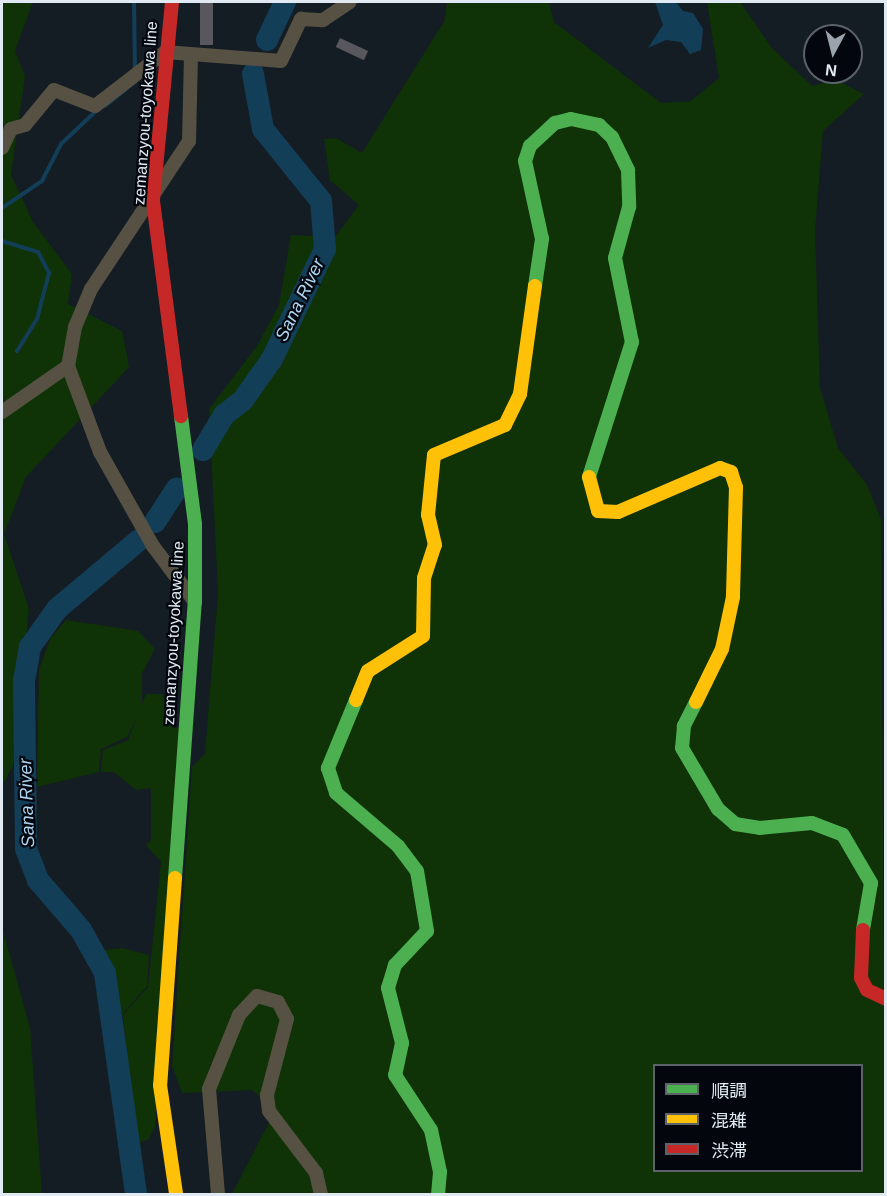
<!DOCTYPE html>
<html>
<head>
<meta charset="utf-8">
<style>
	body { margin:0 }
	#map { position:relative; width:887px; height:1196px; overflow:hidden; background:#151d24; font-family:Arial,"Noto Sans JP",sans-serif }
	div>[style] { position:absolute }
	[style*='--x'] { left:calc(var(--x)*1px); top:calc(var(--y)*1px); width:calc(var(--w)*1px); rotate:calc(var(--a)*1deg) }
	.green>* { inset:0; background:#0f3207 }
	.water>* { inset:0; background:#133e58 }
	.stream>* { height:4px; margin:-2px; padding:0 2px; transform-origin:2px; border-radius:2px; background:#133e58 }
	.river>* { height:22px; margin:-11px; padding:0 11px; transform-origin:11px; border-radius:11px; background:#133e58 }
	.building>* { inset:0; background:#58575d; transform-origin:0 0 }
	.street>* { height:14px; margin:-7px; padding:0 7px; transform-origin:7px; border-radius:7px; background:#565142 }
	.fast>* { height:14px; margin:-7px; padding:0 7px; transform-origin:7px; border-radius:7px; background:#4caf50 }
	.slow>* { height:14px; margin:-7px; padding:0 7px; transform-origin:7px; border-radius:7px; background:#ffc107 }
	.jam>* { height:14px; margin:-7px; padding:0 7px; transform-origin:7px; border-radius:7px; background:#c62828 }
	span { translate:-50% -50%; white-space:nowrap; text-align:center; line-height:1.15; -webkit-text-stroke:4.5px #03070d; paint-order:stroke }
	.street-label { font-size:16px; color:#e1eaf3 }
	.water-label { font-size:18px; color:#acd4f0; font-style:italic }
	.frame { position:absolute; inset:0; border:3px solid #e1eaf3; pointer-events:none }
	.legend { position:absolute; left:653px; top:1064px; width:210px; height:108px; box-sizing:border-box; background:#03070d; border:2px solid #5c6269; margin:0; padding:8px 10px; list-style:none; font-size:18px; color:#e1eaf3 }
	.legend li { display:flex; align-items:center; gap:12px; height:30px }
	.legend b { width:30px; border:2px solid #5c6269 }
	.north { position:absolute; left:803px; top:24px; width:60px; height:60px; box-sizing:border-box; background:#03070d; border:2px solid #5c6269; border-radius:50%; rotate:187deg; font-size:16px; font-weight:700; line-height:24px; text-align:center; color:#e1eaf3 }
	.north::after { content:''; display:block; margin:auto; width:21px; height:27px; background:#9aa2ab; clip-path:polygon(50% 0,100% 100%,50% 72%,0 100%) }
</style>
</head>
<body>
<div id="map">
	<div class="green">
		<i style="clip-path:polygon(2px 2px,33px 2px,15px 51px,25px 76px,11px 175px,33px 222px,72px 274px,68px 304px,122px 331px,129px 367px,26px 477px,4px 534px,29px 609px,13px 766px,2px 786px)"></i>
		<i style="clip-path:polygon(evenodd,447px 2px,549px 2px,554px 22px,661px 103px,691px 101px,719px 78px,707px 2px,740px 2px,771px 47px,812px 86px,836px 80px,864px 94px,823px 131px,815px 231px,820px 388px,838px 448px,867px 485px,881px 519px,885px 1194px,232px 1194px,276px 1109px,252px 1090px,182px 1093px,172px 1066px,192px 767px,205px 754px,218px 593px,209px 409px,257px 346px,279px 305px,291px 235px,335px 237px,359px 205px,330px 180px,324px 139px,336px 138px,362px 153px,445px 20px,447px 2px,654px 1066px,862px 1066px,862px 1170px,654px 1170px,654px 1066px)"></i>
		<i style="clip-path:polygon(66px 620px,138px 631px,155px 649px,142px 673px,142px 708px,127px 737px,101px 749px,99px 772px,37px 787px,39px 670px,50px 639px)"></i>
		<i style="clip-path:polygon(146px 694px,162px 694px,173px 728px,181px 727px,155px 1127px,148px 1140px,140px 1142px,135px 1141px,123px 1015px,148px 987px,161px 862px,146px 845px,151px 840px,151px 788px,136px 790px,114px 772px,101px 772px,103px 750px,128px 740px)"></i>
		<i style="clip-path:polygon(2px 927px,30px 1028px,42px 1194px,2px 1194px)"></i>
		<i style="clip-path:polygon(122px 948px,149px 955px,147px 986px,122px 1015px,103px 950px)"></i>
	</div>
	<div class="water">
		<i style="clip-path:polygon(655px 2px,676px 2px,683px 11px,693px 13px,703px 29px,701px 50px,690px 54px,681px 42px,666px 40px,648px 48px,663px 25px)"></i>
	</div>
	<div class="stream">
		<i style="--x:134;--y:2;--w:68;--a:89.2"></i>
		<i style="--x:105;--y:106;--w:40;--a:-39"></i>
		<i style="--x:2;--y:208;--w:48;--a:-34"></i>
		<i style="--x:42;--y:181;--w:42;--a:-62.8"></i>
		<i style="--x:61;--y:144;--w:48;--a:-43.3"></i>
		<i style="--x:2;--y:241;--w:38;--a:17"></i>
		<i style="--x:38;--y:252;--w:24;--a:62"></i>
		<i style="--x:49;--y:273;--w:48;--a:104.6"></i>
		<i style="--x:37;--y:319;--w:38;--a:122"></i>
	</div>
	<div class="river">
		<i style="--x:267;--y:40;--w:42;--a:-64.7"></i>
		<i style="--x:203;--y:450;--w:41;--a:-59"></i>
		<i style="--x:224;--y:415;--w:24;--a:-38"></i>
		<i style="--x:243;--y:400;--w:50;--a:-54.7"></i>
		<i style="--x:272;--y:359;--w:122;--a:-64.3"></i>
		<i style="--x:325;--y:249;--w:48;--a:-94.8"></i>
		<i style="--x:321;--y:201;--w:92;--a:-128.9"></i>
		<i style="--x:263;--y:129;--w:56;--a:-100.3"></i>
		<i style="--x:155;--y:522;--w:40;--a:-57.1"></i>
		<i style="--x:136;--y:1194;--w:223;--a:-98"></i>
		<i style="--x:105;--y:973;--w:49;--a:-119.2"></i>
		<i style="--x:81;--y:930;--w:66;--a:-130.7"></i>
		<i style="--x:38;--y:880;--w:33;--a:-111"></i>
		<i style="--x:26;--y:849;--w:168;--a:-90.7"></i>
		<i style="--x:24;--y:681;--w:35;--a:-80"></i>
		<i style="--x:30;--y:647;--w:47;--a:-54.6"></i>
		<i style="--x:57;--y:609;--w:107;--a:-40.1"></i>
	</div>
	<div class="building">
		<i style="left:200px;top:2px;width:13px;height:43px"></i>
		<i style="left:340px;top:38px;width:31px;height:10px;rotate:25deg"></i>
	</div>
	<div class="street">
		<i style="--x:191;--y:54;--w:87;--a:91.3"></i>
		<i style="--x:189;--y:141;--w:178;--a:123.5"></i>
		<i style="--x:91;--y:289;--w:41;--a:112.8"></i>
		<i style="--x:75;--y:327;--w:40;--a:100"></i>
		<i style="--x:68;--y:366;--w:92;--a:69.6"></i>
		<i style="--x:100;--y:452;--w:108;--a:60.6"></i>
		<i style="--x:153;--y:546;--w:70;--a:53.1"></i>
		<i style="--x:2;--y:148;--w:21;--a:-65"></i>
		<i style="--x:11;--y:129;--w:15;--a:-16"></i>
		<i style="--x:25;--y:125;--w:45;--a:-50.4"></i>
		<i style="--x:54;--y:90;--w:44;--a:21.3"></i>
		<i style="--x:95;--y:106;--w:88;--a:-37.6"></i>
		<i style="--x:165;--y:52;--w:116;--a:4.4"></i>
		<i style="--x:281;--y:61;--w:47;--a:-64.5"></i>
		<i style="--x:301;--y:19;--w:22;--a:3"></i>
		<i style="--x:323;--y:20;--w:32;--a:-34"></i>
		<i style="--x:2;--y:412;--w:80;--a:-34.9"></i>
		<i style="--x:218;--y:1194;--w:105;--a:-94.9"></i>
		<i style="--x:209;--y:1089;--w:80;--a:-67.9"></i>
		<i style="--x:239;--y:1015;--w:26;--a:-47"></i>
		<i style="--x:257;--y:996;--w:22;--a:16"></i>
		<i style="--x:278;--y:1002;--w:19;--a:62"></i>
		<i style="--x:287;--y:1019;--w:79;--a:104.7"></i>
		<i style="--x:267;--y:1095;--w:16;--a:83"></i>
		<i style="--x:269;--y:1111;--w:78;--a:52.8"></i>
		<i style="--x:316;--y:1173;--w:22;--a:77"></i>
	</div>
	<div class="fast">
		<i style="--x:535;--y:286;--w:48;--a:-81.5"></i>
		<i style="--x:542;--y:239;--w:80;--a:-102.3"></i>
		<i style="--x:525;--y:161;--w:16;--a:-72"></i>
		<i style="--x:530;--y:146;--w:34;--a:-43"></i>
		<i style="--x:555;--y:123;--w:16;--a:-14"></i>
		<i style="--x:571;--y:119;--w:29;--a:12"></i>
		<i style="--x:599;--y:125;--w:18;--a:43"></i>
		<i style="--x:612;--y:137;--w:37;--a:64"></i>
		<i style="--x:628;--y:170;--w:37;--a:88"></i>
		<i style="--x:629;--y:207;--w:53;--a:105.4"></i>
		<i style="--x:615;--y:258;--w:86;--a:78.6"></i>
		<i style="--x:632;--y:342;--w:142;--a:107.7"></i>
		<i style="--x:356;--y:700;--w:74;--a:112.4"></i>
		<i style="--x:328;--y:768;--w:26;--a:72"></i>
		<i style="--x:336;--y:793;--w:82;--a:40.5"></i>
		<i style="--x:398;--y:846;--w:31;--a:53"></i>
		<i style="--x:417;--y:871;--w:61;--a:80.5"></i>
		<i style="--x:427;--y:931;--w:47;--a:133.3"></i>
		<i style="--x:395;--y:965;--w:24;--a:107"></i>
		<i style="--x:388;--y:988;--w:57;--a:75.7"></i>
		<i style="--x:402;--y:1043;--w:33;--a:102"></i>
		<i style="--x:395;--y:1075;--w:66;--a:56.8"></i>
		<i style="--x:431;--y:1130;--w:43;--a:77.9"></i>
		<i style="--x:440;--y:1172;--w:22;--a:95"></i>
		<i style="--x:696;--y:702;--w:27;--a:117"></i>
		<i style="--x:684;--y:726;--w:22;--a:95"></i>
		<i style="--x:682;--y:748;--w:71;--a:59.5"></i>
		<i style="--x:718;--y:809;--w:23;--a:41"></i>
		<i style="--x:735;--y:824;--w:25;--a:9"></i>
		<i style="--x:760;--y:828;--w:52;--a:-5.5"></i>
		<i style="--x:812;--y:823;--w:33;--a:21"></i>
		<i style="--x:843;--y:835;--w:56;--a:59.7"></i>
		<i style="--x:871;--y:883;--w:48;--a:99.7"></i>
		<i style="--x:175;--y:878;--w:277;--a:-85.9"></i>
		<i style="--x:195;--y:602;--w:78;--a:-90"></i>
		<i style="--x:195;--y:524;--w:109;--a:-97.4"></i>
	</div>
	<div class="slow">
		<i style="--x:589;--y:477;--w:35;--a:75"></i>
		<i style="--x:598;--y:511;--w:20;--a:3"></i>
		<i style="--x:618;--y:512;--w:111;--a:-23.3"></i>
		<i style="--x:720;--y:468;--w:12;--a:20"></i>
		<i style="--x:731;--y:472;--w:16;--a:72"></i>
		<i style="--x:736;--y:487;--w:110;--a:91.6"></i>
		<i style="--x:733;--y:597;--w:53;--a:101.9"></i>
		<i style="--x:722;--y:649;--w:59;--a:116.1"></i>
		<i style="--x:356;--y:700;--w:31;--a:-68"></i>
		<i style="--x:368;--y:671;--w:65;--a:-32.5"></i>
		<i style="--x:423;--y:636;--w:58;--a:-89"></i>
		<i style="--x:424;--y:578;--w:35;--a:-72"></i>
		<i style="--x:435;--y:545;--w:31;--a:-103"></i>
		<i style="--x:428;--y:515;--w:60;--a:-84.3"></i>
		<i style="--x:434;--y:455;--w:77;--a:-22.9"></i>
		<i style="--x:505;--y:425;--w:34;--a:-64"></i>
		<i style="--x:520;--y:394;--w:109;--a:-82.1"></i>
		<i style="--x:175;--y:878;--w:208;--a:94.1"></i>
		<i style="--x:160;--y:1085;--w:110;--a:81.6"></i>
	</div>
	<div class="jam">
		<i style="--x:172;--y:2;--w:200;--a:95.5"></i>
		<i style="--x:153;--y:201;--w:217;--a:82.6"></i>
		<i style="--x:863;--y:930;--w:48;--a:92.4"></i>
		<i style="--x:861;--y:978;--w:13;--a:63"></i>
		<i style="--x:867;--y:990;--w:21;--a:25"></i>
	</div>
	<div class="street-label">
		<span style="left:146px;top:113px;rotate:-86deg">zemanzyou-toyokawa line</span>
		<span style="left:174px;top:633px;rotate:-87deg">zemanzyou-toyokawa line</span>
	</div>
	<div class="water-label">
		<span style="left:300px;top:300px;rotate:-64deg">Sana River</span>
		<span style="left:27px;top:803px;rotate:-92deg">Sana River</span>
	</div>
	<div class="frame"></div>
	<ul class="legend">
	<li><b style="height:8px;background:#4caf50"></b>順調</li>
	<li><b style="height:8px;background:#ffc107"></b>混雑</li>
	<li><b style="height:8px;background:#c62828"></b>渋滞</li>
	</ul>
	<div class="north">N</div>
</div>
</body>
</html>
